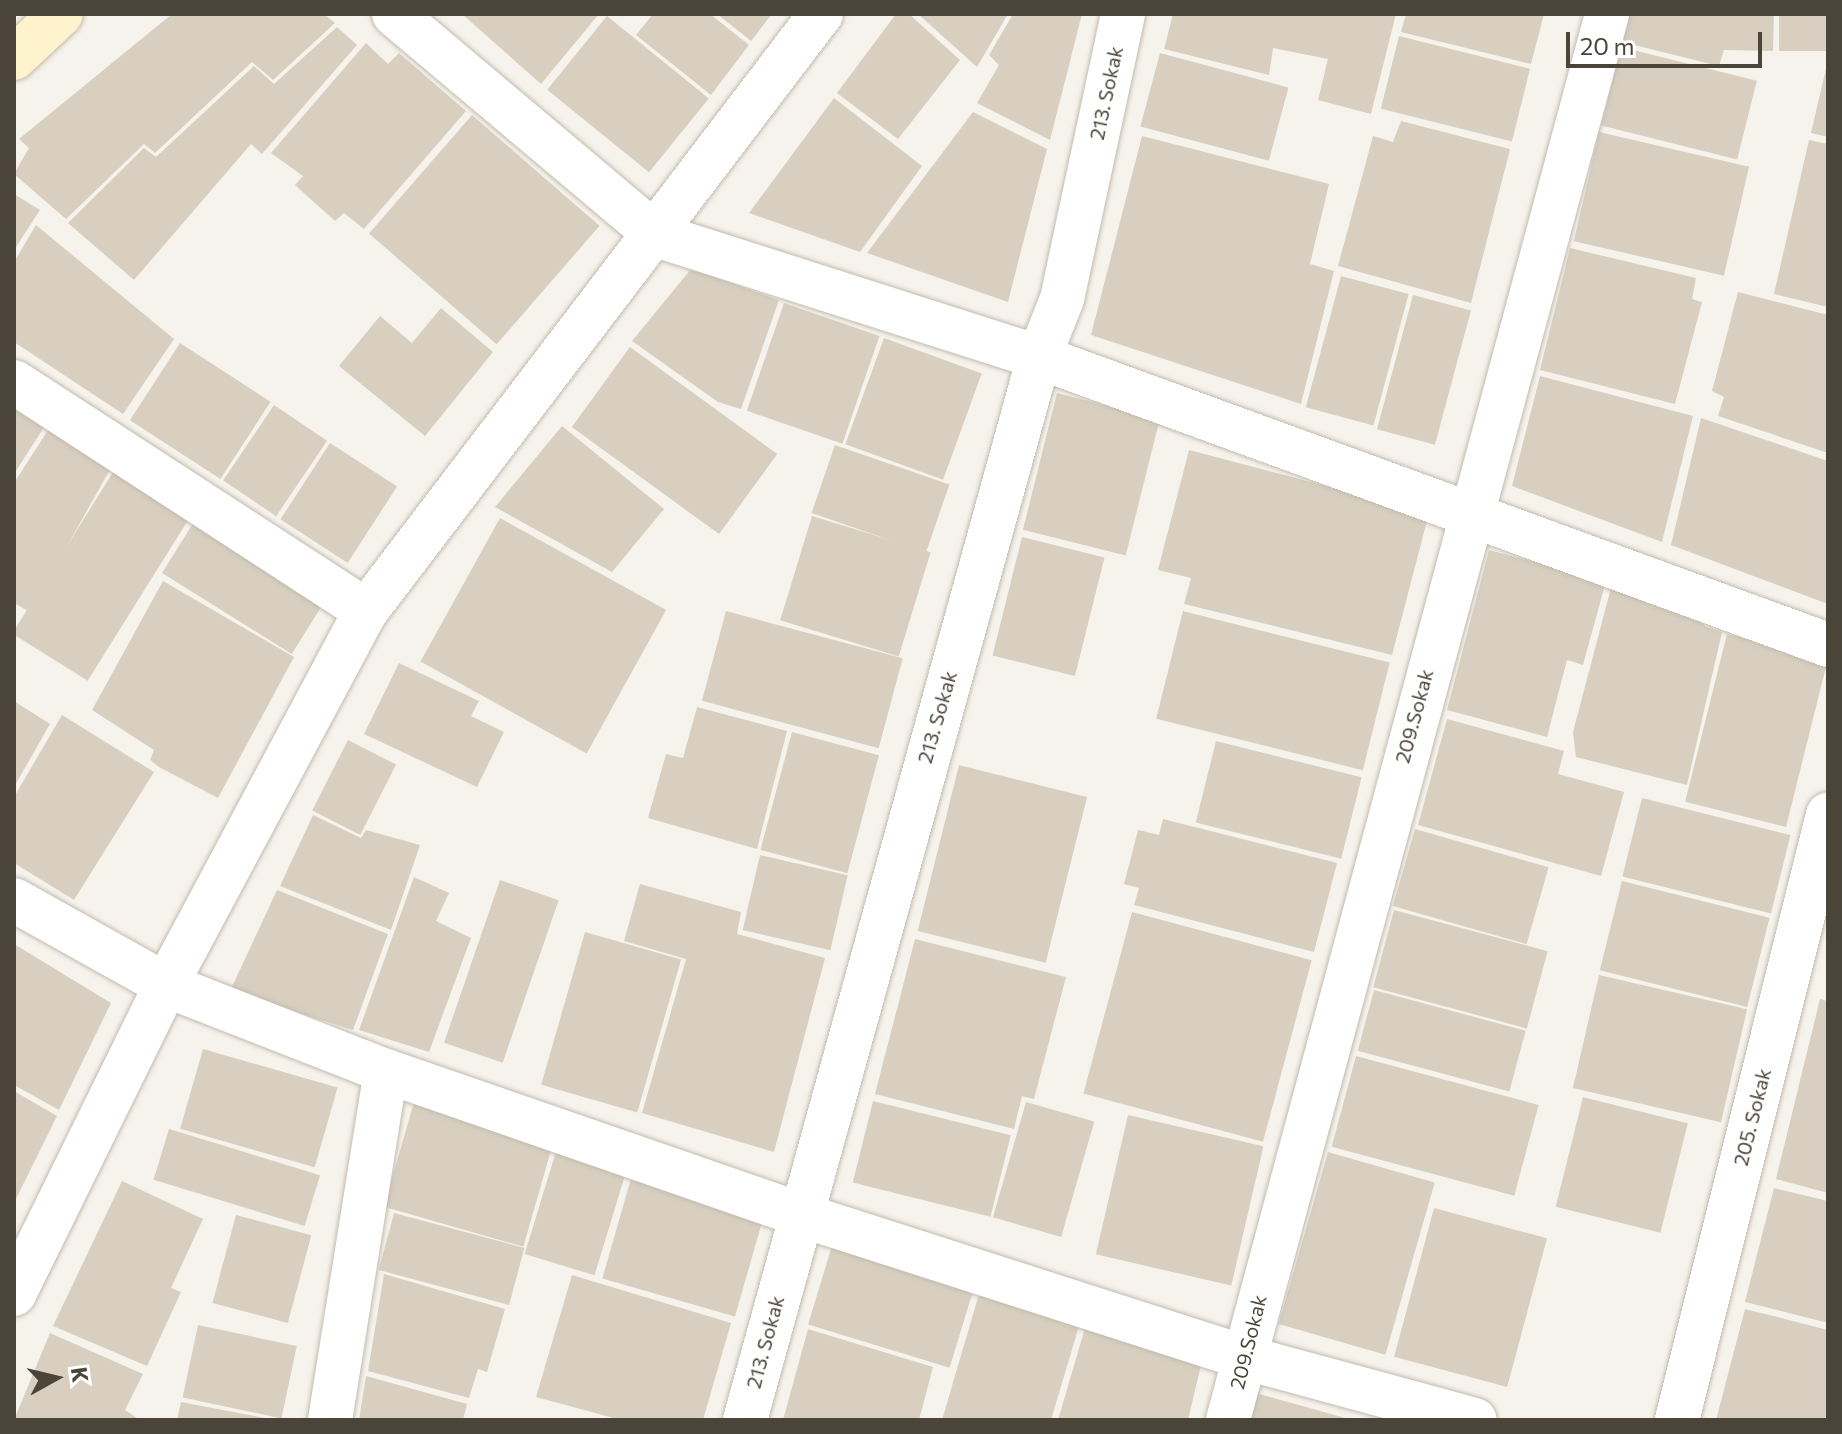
<!DOCTYPE html>
<html>
<head>
<meta charset="utf-8">
<style>
	body { margin:0 }
	#map { position:relative; width:1842px; height:1434px; overflow:hidden; background:#f6f3ec; font-family:Commissioner,sans-serif }
	div>[style] { position:absolute }
	[style*='--x'] { left:calc(var(--x)*1px); top:calc(var(--y)*1px); width:calc(var(--w)*1px); rotate:calc(var(--a)*1deg) }
	.building>* { inset:0; background:#d8cfc1; transform-origin:0 0 }
	.roads { filter:drop-shadow(0 0 2px #c2bbae) drop-shadow(0 0 2px #c2bbae) }
	.street>* { height:44px; margin:-22px; padding:0 22px; transform-origin:22px; border-radius:22px; background:#fff }
	.secondary>* { height:44px; margin:-22px; padding:0 22px; transform-origin:22px; border-radius:22px; background:#fff3cd }
	span { translate:-50% -50%; white-space:nowrap; text-align:center; line-height:1.15; -webkit-text-stroke:7px #fff; paint-order:stroke }
	.street-label { font-size:20px; color:#4b4439 }
	.frame { position:absolute; inset:0; border:16px solid #4b4439; pointer-events:none }
	.north { position:absolute; left:16px; top:1338px; width:80px; height:80px; -webkit-text-stroke:6px #fff; paint-order:stroke; rotate:82deg; font-size:22px; font-weight:700; line-height:32px; text-align:center; color:#4b4439 }
	.north::after { content:''; display:block; margin:auto; width:28px; height:36px; background:#4b4439; clip-path:polygon(50% 0,100% 100%,50% 72%,0 100%) }
	.scale { position:absolute; left:1566px; top:32px; width:196px; height:36px; box-sizing:border-box; border:4px solid #4b4439; border-top:0; padding-left:10px; font-size:24px; line-height:28px; white-space:nowrap; color:#4b4439; -webkit-text-stroke:6px #fff; paint-order:stroke }
</style>
</head>
<body>
<div id="map">
	<div class="building">
		<i style="clip-path:polygon(172px 14px,324px 14px,335px 23px,273px 80px,252px 62px,155px 153px,144px 144px,66px 219px,14px 174px,29px 148px,19px 139px)"></i>
		<i style="clip-path:polygon(462px 14px,599px 14px,541px 84px)"></i>
		<i style="clip-path:polygon(653px 14px,710px 14px,749px 45px,711px 95px,636px 35px)"></i>
		<i style="clip-path:polygon(717px 14px,772px 14px,751px 41px)"></i>
		<i style="clip-path:polygon(896px 14px,909px 14px,960px 60px,898px 139px,837px 93px)"></i>
		<i style="clip-path:polygon(918px 14px,1008px 14px,977px 67px)"></i>
		<i style="clip-path:polygon(1013px 14px,1082px 14px,1050px 140px,977px 103px,999px 65px,989px 55px)"></i>
		<i style="clip-path:polygon(1173px 14px,1396px 14px,1371px 114px,1318px 100px,1328px 59px,1273px 48px,1269px 75px,1164px 49px)"></i>
		<i style="clip-path:polygon(1406px 14px,1544px 14px,1531px 64px,1401px 32px)"></i>
		<i style="clip-path:polygon(1629px 14px,1774px 14px,1773px 51px,1724px 50px,1719px 66px,1622px 42px)"></i>
		<i style="left:1779px;top:14px;width:49px;height:37px"></i>
		<i style="left:607px;top:16px;width:131px;height:95px;rotate:39deg"></i>
		<i style="clip-path:polygon(337px 27px,357px 45px,262px 154px,251px 144px,134px 280px,68px 223px,144px 148px,156px 157px,254px 66px,274px 84px)"></i>
		<i style="left:1399px;top:36px;width:135px;height:75px;rotate:14deg"></i>
		<i style="clip-path:polygon(366px 43px,388px 64px,399px 53px,466px 111px,364px 229px,344px 213px,335px 221px,295px 185px,303px 176px,271px 153px)"></i>
		<i style="left:1621px;top:47px;width:140px;height:81px;rotate:14deg"></i>
		<i style="left:1160px;top:53px;width:133px;height:76px;rotate:15deg"></i>
		<i style="clip-path:polygon(1828px 60px,1828px 137px,1811px 133px)"></i>
		<i style="clip-path:polygon(834px 98px,922px 166px,860px 252px,749px 213px)"></i>
		<i style="clip-path:polygon(973px 112px,1047px 149px,1008px 302px,867px 253px)"></i>
		<i style="left:472px;top:115px;width:169px;height:157px;rotate:41deg"></i>
		<i style="clip-path:polygon(1401px 121px,1510px 149px,1471px 303px,1338px 266px,1373px 136px,1393px 142px)"></i>
		<i style="left:1599px;top:132px;width:154px;height:112px;rotate:13deg"></i>
		<i style="clip-path:polygon(1142px 136px,1329px 184px,1310px 264px,1334px 271px,1301px 404px,1091px 335px)"></i>
		<i style="clip-path:polygon(1809px 140px,1828px 144px,1828px 307px,1774px 294px)"></i>
		<i style="clip-path:polygon(14px 194px,40px 210px,14px 250px)"></i>
		<i style="clip-path:polygon(36px 225px,174px 339px,123px 414px,14px 342px,14px 262px)"></i>
		<i style="clip-path:polygon(1570px 248px,1696px 278px,1692px 299px,1702px 302px,1675px 404px,1540px 370px)"></i>
		<i style="clip-path:polygon(691px 269px,779px 300px,741px 409px,718px 402px,632px 341px)"></i>
		<i style="left:1341px;top:276px;width:70px;height:136px;rotate:15deg"></i>
		<i style="clip-path:polygon(1738px 292px,1828px 315px,1828px 453px,1718px 416px,1724px 397px,1712px 391px)"></i>
		<i style="left:1413px;top:295px;width:60px;height:139px;rotate:15deg"></i>
		<i style="left:784px;top:303px;width:101px;height:114px;rotate:19deg"></i>
		<i style="clip-path:polygon(441px 308px,493px 352px,425px 436px,339px 366px,380px 316px,412px 343px)"></i>
		<i style="left:884px;top:338px;width:104px;height:113px;rotate:20deg"></i>
		<i style="left:180px;top:343px;width:108px;height:92px;rotate:33deg"></i>
		<i style="left:630px;top:347px;width:182px;height:99px;rotate:36deg"></i>
		<i style="clip-path:polygon(1540px 376px,1693px 416px,1662px 542px,1512px 486px)"></i>
		<i style="left:1057px;top:393px;width:106px;height:141px;rotate:14deg"></i>
		<i style="clip-path:polygon(14px 403px,46px 424px,14px 474px)"></i>
		<i style="left:274px;top:405px;width:64px;height:91px;rotate:34deg"></i>
		<i style="clip-path:polygon(1701px 418px,1828px 461px,1828px 604px,1671px 545px)"></i>
		<i style="clip-path:polygon(562px 426px,664px 509px,612px 572px,495px 507px)"></i>
		<i style="clip-path:polygon(50px 427px,112px 466px,30px 612px,14px 603px,14px 483px)"></i>
		<i style="left:330px;top:443px;width:80px;height:91px;rotate:33deg"></i>
		<i style="left:835px;top:445px;width:121px;height:72px;rotate:19deg"></i>
		<i style="clip-path:polygon(1189px 450px,1429px 513px,1392px 655px,1184px 604px,1191px 578px,1158px 570px)"></i>
		<i style="left:115px;top:469px;width:89px;height:194px;rotate:32deg"></i>
		<i style="left:812px;top:516px;width:124px;height:109px;rotate:17deg"></i>
		<i style="left:197px;top:517px;width:153px;height:66px;rotate:32deg"></i>
		<i style="left:500px;top:518px;width:190px;height:164px;rotate:29deg"></i>
		<i style="left:1022px;top:537px;width:85px;height:122px;rotate:14deg"></i>
		<i style="clip-path:polygon(1489px 550px,1606px 581px,1583px 665px,1567px 660px,1547px 737px,1447px 710px)"></i>
		<i style="clip-path:polygon(163px 581px,294px 657px,218px 798px,159px 767px,150px 760px,154px 750px,92px 710px)"></i>
		<i style="clip-path:polygon(1612px 584px,1707px 618px,1704px 626px,1722px 632px,1687px 785px,1576px 757px,1573px 732px)"></i>
		<i style="left:726px;top:611px;width:183px;height:93px;rotate:15deg"></i>
		<i style="left:1183px;top:611px;width:213px;height:111px;rotate:14deg"></i>
		<i style="left:1727px;top:634px;width:104px;height:173px;rotate:14deg"></i>
		<i style="clip-path:polygon(399px 663px,479px 701px,471px 716px,504px 732px,477px 787px,364px 734px)"></i>
		<i style="clip-path:polygon(14px 701px,50px 724px,14px 787px)"></i>
		<i style="clip-path:polygon(697px 707px,787px 731px,757px 849px,648px 818px,666px 754px,683px 758px)"></i>
		<i style="clip-path:polygon(62px 715px,154px 772px,74px 900px,14px 863px,14px 797px)"></i>
		<i style="clip-path:polygon(1447px 719px,1564px 751px,1558px 774px,1624px 792px,1601px 876px,1418px 825px)"></i>
		<i style="left:792px;top:732px;width:90px;height:122px;rotate:15deg"></i>
		<i style="left:348px;top:740px;width:54px;height:79px;rotate:27deg"></i>
		<i style="left:1216px;top:741px;width:150px;height:84px;rotate:14deg"></i>
		<i style="left:959px;top:765px;width:132px;height:171px;rotate:14deg"></i>
		<i style="left:1642px;top:798px;width:153px;height:81px;rotate:14deg"></i>
		<i style="clip-path:polygon(313px 815px,361px 838px,366px 830px,420px 845px,391px 930px,280px 886px)"></i>
		<i style="clip-path:polygon(1163px 819px,1337px 863px,1314px 952px,1134px 905px,1139px 888px,1124px 884px,1138px 830px,1159px 835px)"></i>
		<i style="left:1415px;top:829px;width:139px;height:80px;rotate:16deg"></i>
		<i style="left:760px;top:855px;width:90px;height:77px;rotate:13deg"></i>
		<i style="clip-path:polygon(414px 877px,449px 893px,436px 921px,471px 938px,429px 1052px,359px 1030px)"></i>
		<i style="left:500px;top:880px;width:62px;height:172px;rotate:19deg"></i>
		<i style="left:1622px;top:881px;width:152px;height:92px;rotate:14deg"></i>
		<i style="clip-path:polygon(640px 884px,741px 912px,737px 934px,825px 958px,774px 1152px,642px 1113px,686px 959px,624px 941px)"></i>
		<i style="clip-path:polygon(277px 890px,388px 934px,353px 1030px,230px 991px)"></i>
		<i style="left:1394px;top:910px;width:159px;height:80px;rotate:15deg"></i>
		<i style="left:1132px;top:912px;width:186px;height:188px;rotate:15deg"></i>
		<i style="left:585px;top:932px;width:100px;height:159px;rotate:16deg"></i>
		<i style="clip-path:polygon(915px 939px,1066px 977px,1034px 1099px,1022px 1096px,1014px 1129px,875px 1094px)"></i>
		<i style="clip-path:polygon(14px 944px,111px 1003px,59px 1110px,14px 1085px)"></i>
		<i style="left:1599px;top:975px;width:152px;height:116px;rotate:13deg"></i>
		<i style="left:1374px;top:990px;width:157px;height:63px;rotate:15deg"></i>
		<i style="clip-path:polygon(1820px 999px,1828px 1001px,1828px 1193px,1776px 1179px)"></i>
		<i style="left:203px;top:1049px;width:140px;height:83px;rotate:16deg"></i>
		<i style="left:1356px;top:1056px;width:189px;height:94px;rotate:15deg"></i>
		<i style="clip-path:polygon(14px 1091px,57px 1116px,14px 1203px)"></i>
		<i style="left:1583px;top:1097px;width:108px;height:113px;rotate:14deg"></i>
		<i style="left:873px;top:1101px;width:142px;height:84px;rotate:14deg"></i>
		<i style="left:414px;top:1102px;width:145px;height:109px;rotate:16deg"></i>
		<i style="left:1026px;top:1102px;width:71px;height:120px;rotate:16deg"></i>
		<i style="left:1128px;top:1115px;width:139px;height:143px;rotate:13deg"></i>
		<i style="left:169px;top:1129px;width:158px;height:53px;rotate:17deg"></i>
		<i style="left:558px;top:1145px;width:73px;height:114px;rotate:17deg"></i>
		<i style="left:1328px;top:1152px;width:111px;height:179px;rotate:16deg"></i>
		<i style="left:634px;top:1168px;width:138px;height:115px;rotate:16deg"></i>
		<i style="clip-path:polygon(122px 1181px,203px 1219px,171px 1288px,181px 1292px,147px 1366px,53px 1326px)"></i>
		<i style="clip-path:polygon(1774px 1188px,1828px 1201px,1828px 1323px,1745px 1302px)"></i>
		<i style="left:1434px;top:1208px;width:117px;height:154px;rotate:15deg"></i>
		<i style="left:394px;top:1213px;width:135px;height:59px;rotate:15deg"></i>
		<i style="left:236px;top:1215px;width:78px;height:91px;rotate:15deg"></i>
		<i style="left:832px;top:1246px;width:148px;height:82px;rotate:17deg"></i>
		<i style="clip-path:polygon(384px 1274px,505px 1309px,487px 1372px,478px 1369px,469px 1398px,368px 1371px)"></i>
		<i style="clip-path:polygon(572px 1275px,731px 1323px,703px 1420px,621px 1420px,536px 1397px)"></i>
		<i style="clip-path:polygon(979px 1294px,1079px 1326px,1051px 1420px,942px 1420px)"></i>
		<i style="clip-path:polygon(1745px 1309px,1828px 1330px,1828px 1420px,1716px 1420px)"></i>
		<i style="left:198px;top:1325px;width:101px;height:74px;rotate:12deg"></i>
		<i style="clip-path:polygon(1085px 1328px,1201px 1365px,1188px 1420px,1058px 1420px)"></i>
		<i style="clip-path:polygon(808px 1329px,933px 1367px,919px 1420px,783px 1420px)"></i>
		<i style="clip-path:polygon(50px 1333px,143px 1374px,125px 1410px,140px 1420px,14px 1420px)"></i>
		<i style="clip-path:polygon(366px 1376px,467px 1404px,463px 1420px,359px 1420px)"></i>
		<i style="clip-path:polygon(1256px 1393px,1349px 1419px,1349px 1420px,1249px 1420px)"></i>
		<i style="clip-path:polygon(181px 1402px,270px 1419px,269px 1420px,177px 1420px)"></i>
	</div>
	<div class="roads">
		<div class="street">
			<i style="--x:394;--y:14;--w:343;--a:40.1"></i>
			<i style="--x:656;--y:235;--w:402;--a:17.7"></i>
			<i style="--x:1039;--y:357;--w:840;--a:20.05"></i>
			<i style="--x:14;--y:382;--w:420;--a:33"></i>
			<i style="--x:14;--y:900;--w:174;--a:29.2"></i>
			<i style="--x:166;--y:985;--w:236;--a:21.4"></i>
			<i style="--x:386;--y:1071;--w:436;--a:19.1"></i>
			<i style="--x:798;--y:1214;--w:467;--a:17.8"></i>
			<i style="--x:1243;--y:1357;--w:240;--a:15.2"></i>
			<i style="--x:14;--y:1294;--w:344;--a:-63.8"></i>
			<i style="--x:166;--y:985;--w:424;--a:-61.9"></i>
			<i style="--x:366;--y:611;--w:751;--a:-52.69"></i>
			<i style="--x:330;--y:1420;--w:353;--a:-80.9"></i>
			<i style="--x:745;--y:1420;--w:1103;--a:-74.54"></i>
			<i style="--x:1039;--y:357;--w:62;--a:-68.4"></i>
			<i style="--x:1062;--y:299;--w:291;--a:-77.9"></i>
			<i style="--x:1228;--y:1420;--w:1456;--a:-74.91"></i>
			<i style="--x:1677;--y:1420;--w:624;--a:-75.99"></i>
		</div>
		<div class="secondary">
			<i style="--x:14;--y:58;--w:64;--a:-43.1"></i>
		</div>
	</div>
	<div class="street-label">
		<span style="left:1106px;top:93px;rotate:-78deg">213. Sokak</span>
		<span style="left:1414px;top:716px;rotate:-75deg">209.Sokak</span>
		<span style="left:937px;top:717px;rotate:-74deg">213. Sokak</span>
		<span style="left:1752px;top:1117px;rotate:-76deg">205. Sokak</span>
		<span style="left:765px;top:1342px;rotate:-75deg">213. Sokak</span>
		<span style="left:1248px;top:1342px;rotate:-76deg">209.Sokak</span>
	</div>
	<div class="frame"></div>
	<div class="north">K</div>
	<div class="scale">20 m</div>
</div>
</body>
</html>
